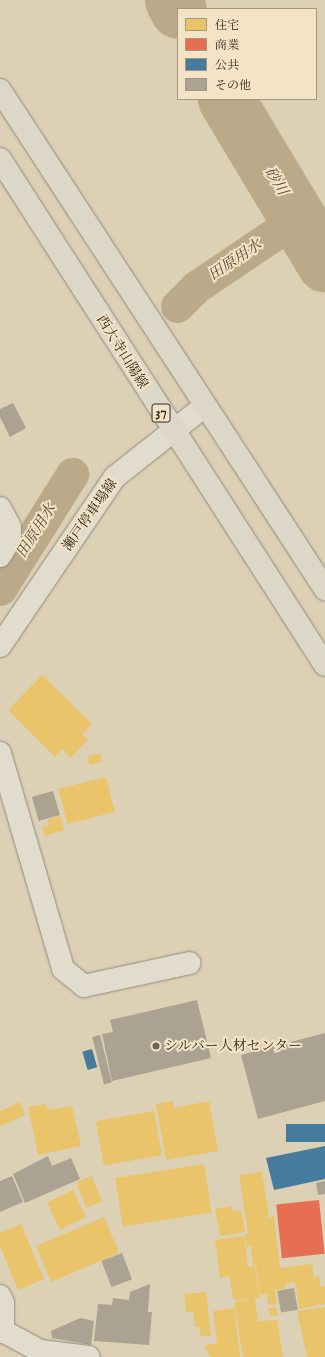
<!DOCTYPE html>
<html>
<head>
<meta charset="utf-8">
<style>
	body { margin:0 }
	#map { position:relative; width:325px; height:1357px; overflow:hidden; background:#dcd0b5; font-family:"IM FELL English","Noto Serif JP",serif }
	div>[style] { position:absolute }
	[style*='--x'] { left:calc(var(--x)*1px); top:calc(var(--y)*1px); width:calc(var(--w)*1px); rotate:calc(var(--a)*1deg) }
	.homes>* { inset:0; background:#e9c46a; transform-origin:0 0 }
	.shops>* { inset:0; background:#e76f51; transform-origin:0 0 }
	.public>* { inset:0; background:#457b9d; transform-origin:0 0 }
	.canal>* { height:33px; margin:-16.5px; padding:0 16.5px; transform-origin:16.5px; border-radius:16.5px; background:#baaa8a }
	.river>* { height:57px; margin:-28.5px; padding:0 28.5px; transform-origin:28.5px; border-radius:28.5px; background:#baaa8a }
	.building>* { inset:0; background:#aba291; transform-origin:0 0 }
	.roads { filter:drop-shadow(0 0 1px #928a7a) drop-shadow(0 0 1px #928a7a) }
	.street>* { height:22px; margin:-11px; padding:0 11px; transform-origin:11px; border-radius:11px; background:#e2dccf }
	.secondary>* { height:22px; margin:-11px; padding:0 11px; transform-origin:11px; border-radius:11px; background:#e2dccf }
	.primary>* { height:22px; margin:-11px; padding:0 11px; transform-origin:11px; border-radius:11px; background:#ddd7c8 }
	.dots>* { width:11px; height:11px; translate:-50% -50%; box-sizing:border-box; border:2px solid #f2e4c5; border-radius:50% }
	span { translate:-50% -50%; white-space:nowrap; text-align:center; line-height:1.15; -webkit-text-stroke:4px #f2e4c5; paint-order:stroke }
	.shield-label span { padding:1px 3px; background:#f2e4c5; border:1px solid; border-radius:3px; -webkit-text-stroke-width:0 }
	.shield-label { font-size:13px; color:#31251d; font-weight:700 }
	.street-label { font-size:14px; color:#31251d }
	.poi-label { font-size:14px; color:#31251d }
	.left { translate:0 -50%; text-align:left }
	.water-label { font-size:15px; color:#564838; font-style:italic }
	.legend { position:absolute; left:177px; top:8px; width:140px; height:92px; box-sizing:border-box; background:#f2e4c5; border:1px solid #a59882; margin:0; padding:5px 7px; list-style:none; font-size:12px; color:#31251d }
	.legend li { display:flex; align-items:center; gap:8px; height:20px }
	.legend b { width:20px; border:1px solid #a59882 }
</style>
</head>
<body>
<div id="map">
	<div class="homes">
		<i style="clip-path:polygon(42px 675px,92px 724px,82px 734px,88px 740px,70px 758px,62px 749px,55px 757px,8px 710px)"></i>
		<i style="left:100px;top:753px;width:9px;height:13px;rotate:77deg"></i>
		<i style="left:106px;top:777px;width:36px;height:49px;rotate:76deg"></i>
		<i style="clip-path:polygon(60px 816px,64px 830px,45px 836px,42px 827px,49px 825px,47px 820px)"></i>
		<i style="clip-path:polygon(173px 1101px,174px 1108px,209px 1101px,218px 1151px,166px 1160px,156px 1104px)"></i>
		<i style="clip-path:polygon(20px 1102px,25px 1115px,0 1126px,0 1111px)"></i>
		<i style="clip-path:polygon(46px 1104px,48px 1110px,72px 1106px,81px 1146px,38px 1155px,28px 1107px)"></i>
		<i style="left:154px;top:1111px;width:45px;height:59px;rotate:80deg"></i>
		<i style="left:204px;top:1164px;width:49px;height:90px;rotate:81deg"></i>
		<i style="clip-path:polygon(262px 1172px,269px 1217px,258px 1219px,274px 1217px,280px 1268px,312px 1264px,314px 1277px,319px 1276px,321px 1287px,325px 1286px,325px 1304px,299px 1309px,295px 1282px,285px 1284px,285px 1289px,275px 1290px,277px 1304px,268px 1305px,267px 1294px,260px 1295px,256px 1266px,258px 1265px,253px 1266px,251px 1246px,246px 1247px,245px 1234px,248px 1234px,239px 1175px)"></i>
		<i style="left:92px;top:1176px;width:27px;height:17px;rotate:68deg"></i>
		<i style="left:73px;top:1190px;width:30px;height:29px;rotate:64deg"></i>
		<i style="clip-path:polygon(232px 1206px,233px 1212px,241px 1210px,245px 1232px,220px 1236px,215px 1209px)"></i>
		<i style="left:104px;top:1217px;width:39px;height:74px;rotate:67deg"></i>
		<i style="clip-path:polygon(21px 1224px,44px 1279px,18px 1290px,0 1246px,0 1233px)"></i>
		<i style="clip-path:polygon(244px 1236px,248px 1267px,255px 1266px,260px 1298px,255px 1298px,258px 1321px,277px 1320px,283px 1357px,243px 1357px,234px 1303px,250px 1299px,236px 1301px,236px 1298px,233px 1299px,229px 1276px,220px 1278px,215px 1240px)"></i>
		<i style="clip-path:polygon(206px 1292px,211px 1336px,200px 1336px,200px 1327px,195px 1327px,193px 1312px,186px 1312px,184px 1294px)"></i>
		<i style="clip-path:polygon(276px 1307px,278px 1315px,270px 1316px,268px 1308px)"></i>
		<i style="clip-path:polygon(325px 1307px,325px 1357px,307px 1357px,297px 1311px)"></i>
		<i style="clip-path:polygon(234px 1308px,240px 1357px,211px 1357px,204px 1346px,217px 1343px,213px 1311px)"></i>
	</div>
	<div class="shops">
		<i style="left:319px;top:1200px;width:54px;height:43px;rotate:84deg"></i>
	</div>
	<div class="public">
		<i style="left:92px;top:1049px;width:19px;height:10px;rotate:74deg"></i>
		<i style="left:325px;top:1124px;width:18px;height:39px;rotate:90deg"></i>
		<i style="clip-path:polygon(325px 1146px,325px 1179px,274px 1190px,266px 1158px)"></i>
	</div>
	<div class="canal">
		<i style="--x:177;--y:306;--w:27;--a:-45"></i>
		<i style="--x:196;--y:287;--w:122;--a:-34"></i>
		<i style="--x:0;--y:589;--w:136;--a:-57.9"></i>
	</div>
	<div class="river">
		<i style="--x:173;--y:0;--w:11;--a:63"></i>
		<i style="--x:226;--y:99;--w:192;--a:59"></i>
	</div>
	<div class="building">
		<i style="clip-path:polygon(13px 403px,26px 428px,10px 437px,0 417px,0 409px)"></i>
		<i style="left:53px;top:791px;width:25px;height:22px;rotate:74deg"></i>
		<i style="clip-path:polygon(197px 1000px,211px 1058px,112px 1081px,102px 1034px,113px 1032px,110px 1020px)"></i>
		<i style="clip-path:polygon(325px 1033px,325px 1101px,258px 1119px,241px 1055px)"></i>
		<i style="left:100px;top:1035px;width:49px;height:8px;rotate:76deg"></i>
		<i style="clip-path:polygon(48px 1156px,52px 1166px,71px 1158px,80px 1179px,25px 1203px,13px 1174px)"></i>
		<i style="clip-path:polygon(12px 1176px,23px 1202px,0 1212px,0 1181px)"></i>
		<i style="clip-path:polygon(325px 1181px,325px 1194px,318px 1195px,316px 1183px)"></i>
		<i style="left:122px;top:1253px;width:28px;height:22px;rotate:69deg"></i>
		<i style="clip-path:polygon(150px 1284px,148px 1312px,152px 1312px,149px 1345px,94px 1341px,98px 1304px,112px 1305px,113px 1298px,129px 1300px,130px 1292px)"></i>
		<i style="left:294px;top:1288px;width:22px;height:17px;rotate:80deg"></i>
		<i style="clip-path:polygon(80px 1318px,94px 1321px,91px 1345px,52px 1338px,51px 1331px)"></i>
	</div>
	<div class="roads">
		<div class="street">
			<i style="--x:0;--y:508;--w:21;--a:62"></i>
			<i style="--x:10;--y:527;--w:13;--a:90"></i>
			<i style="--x:10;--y:540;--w:19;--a:122"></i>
			<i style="--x:0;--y:753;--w:225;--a:73.7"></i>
			<i style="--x:63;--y:969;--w:27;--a:39"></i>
			<i style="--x:84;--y:986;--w:108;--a:-12.2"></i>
			<i style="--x:0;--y:1296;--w:8;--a:67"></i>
			<i style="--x:3;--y:1303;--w:28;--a:90"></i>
			<i style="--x:0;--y:1332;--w:3;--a:-18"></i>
			<i style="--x:3;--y:1331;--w:42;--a:28.4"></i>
			<i style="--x:40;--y:1351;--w:49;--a:7"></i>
		</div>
		<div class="secondary">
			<i style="--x:0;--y:646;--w:204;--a:-55.8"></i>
			<i style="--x:115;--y:477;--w:115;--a:-38.3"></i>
		</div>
		<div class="primary">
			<i style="--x:0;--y:90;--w:596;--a:56.92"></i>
			<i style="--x:0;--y:159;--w:601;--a:57.29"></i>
		</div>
	</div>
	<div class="dots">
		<i style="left:156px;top:1046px;background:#6d6152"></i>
	</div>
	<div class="shield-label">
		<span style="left:161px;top:413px">37</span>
	</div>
	<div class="street-label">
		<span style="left:122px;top:352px;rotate:58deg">西大寺山陽線</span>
		<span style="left:90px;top:515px;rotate:-55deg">瀬戸停車場線</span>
	</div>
	<div class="poi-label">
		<span class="left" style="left:164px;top:1046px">シルバー人材センター</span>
	</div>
	<div class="water-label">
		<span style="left:276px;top:181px;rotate:59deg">砂川</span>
		<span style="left:235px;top:260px;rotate:-34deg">田原用水</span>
		<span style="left:36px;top:531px;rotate:-58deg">田原用水</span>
	</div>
	<ul class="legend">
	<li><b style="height:11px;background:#e9c46a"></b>住宅</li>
	<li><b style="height:11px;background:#e76f51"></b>商業</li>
	<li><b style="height:11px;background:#457b9d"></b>公共</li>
	<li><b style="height:11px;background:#aba291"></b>その他</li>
	</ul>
</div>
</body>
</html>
